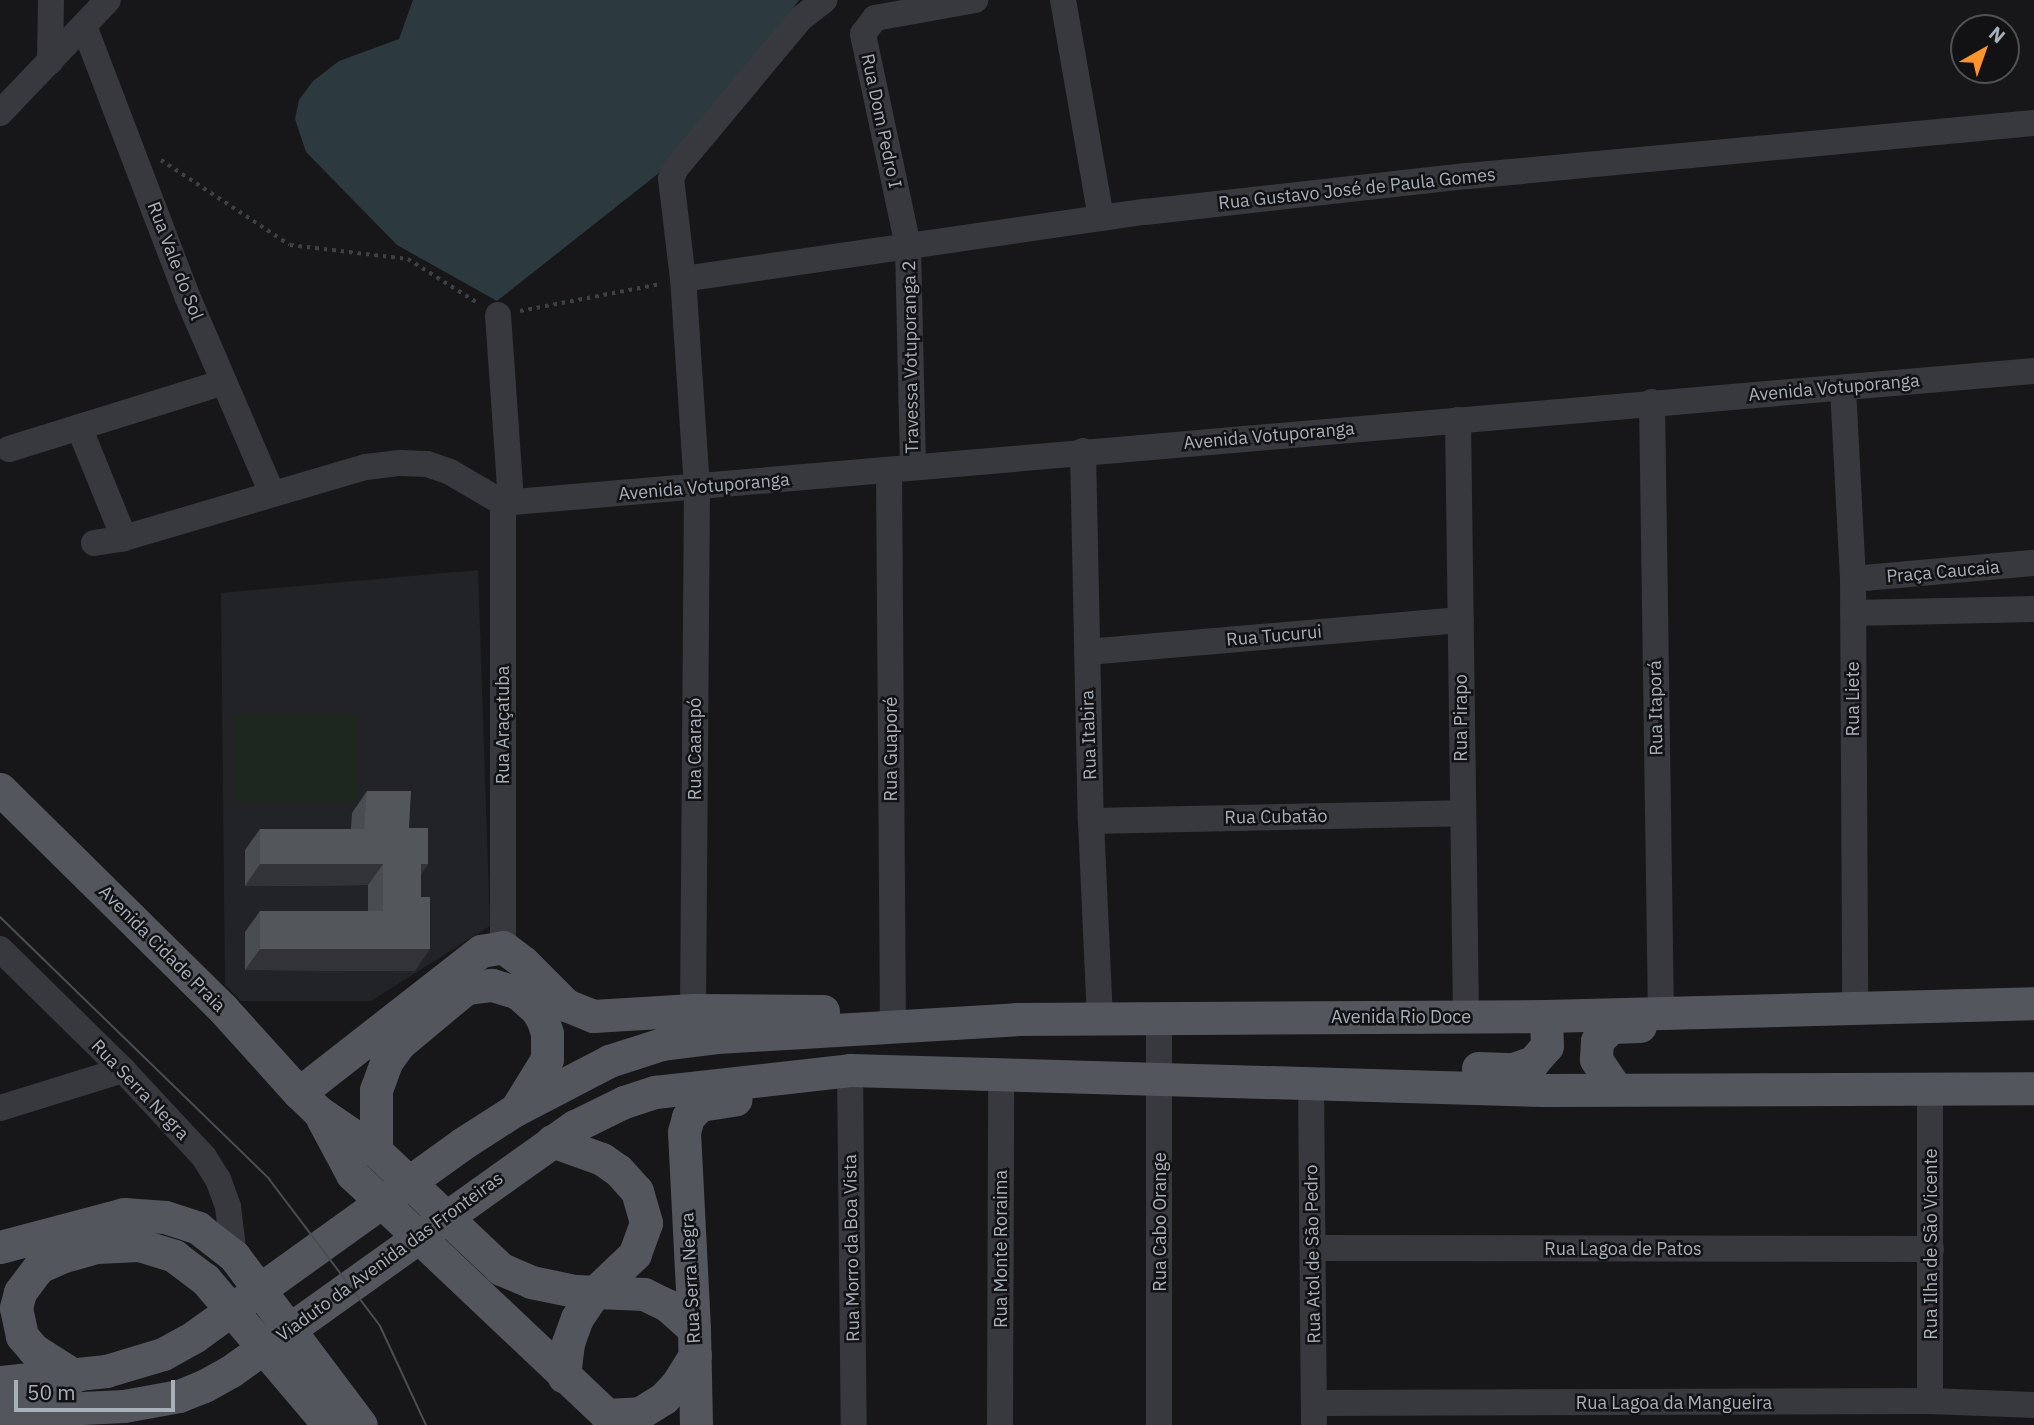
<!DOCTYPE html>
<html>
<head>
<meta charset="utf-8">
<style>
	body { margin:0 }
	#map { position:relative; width:2034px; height:1425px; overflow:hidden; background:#171719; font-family:"IBM Plex Sans",sans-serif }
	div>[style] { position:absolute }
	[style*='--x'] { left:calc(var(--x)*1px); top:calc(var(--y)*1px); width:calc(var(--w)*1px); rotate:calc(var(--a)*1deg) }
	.built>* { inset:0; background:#222326 }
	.green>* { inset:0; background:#1e271e; transform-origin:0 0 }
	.water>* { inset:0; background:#2c393e }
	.path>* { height:3.5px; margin-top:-1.75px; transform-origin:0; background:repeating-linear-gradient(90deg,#3d4145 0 3.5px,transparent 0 8.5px) }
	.minor>* { height:26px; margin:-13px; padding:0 13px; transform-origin:13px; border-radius:13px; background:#37393e }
	.major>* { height:33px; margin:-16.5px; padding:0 16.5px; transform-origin:16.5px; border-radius:16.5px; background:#53575d }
	.tram>* { height:2px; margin:-1px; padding:0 1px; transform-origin:1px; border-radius:1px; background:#4a4e53 }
	.wall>* { inset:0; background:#494c51 }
	.shaded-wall>* { inset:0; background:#313336 }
	.building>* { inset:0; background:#53575c }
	span { translate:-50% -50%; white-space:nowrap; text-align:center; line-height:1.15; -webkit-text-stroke:5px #121214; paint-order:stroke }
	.street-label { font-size:18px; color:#a8b0ba }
	.north { position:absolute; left:1950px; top:14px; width:70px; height:70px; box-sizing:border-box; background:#121214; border:2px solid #4e5156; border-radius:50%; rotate:40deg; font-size:19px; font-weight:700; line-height:28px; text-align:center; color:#a8b0ba }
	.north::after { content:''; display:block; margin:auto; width:24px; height:32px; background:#fe9329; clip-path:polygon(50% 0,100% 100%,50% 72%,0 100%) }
	.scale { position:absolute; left:14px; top:1380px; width:161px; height:32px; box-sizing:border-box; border:4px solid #a8b0ba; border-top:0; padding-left:9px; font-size:21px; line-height:24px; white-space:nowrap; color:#a8b0ba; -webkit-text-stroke:5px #121214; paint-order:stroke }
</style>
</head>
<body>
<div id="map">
	<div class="built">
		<i style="clip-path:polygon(478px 570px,490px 926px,371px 1001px,241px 1001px,225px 985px,221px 593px)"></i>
	</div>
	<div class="green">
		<i style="left:233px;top:715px;width:124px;height:87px"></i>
	</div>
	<div class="water">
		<i style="clip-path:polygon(413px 0,799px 0,678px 158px,497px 301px,397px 245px,306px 152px,295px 119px,299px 100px,313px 81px,339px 61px,399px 39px)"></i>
	</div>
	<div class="path">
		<i style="--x:161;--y:160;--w:154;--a:33.4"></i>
		<i style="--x:290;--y:245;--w:119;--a:6.8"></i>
		<i style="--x:408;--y:259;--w:83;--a:32.2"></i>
		<i style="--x:520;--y:311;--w:143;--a:-10.9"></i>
	</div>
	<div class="minor">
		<i style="--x:1063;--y:0;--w:221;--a:80.1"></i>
		<i style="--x:84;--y:26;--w:289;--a:69.1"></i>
		<i style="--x:187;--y:296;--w:215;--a:66.7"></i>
		<i style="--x:50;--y:62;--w:62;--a:-89.1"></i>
		<i style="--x:0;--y:113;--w:156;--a:-46.3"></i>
		<i style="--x:683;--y:279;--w:467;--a:-8.3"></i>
		<i style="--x:1145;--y:212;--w:325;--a:-6.4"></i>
		<i style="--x:1468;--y:176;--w:568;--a:-5.35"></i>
		<i style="--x:498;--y:315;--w:187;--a:86"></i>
		<i style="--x:1843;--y:388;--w:191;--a:87"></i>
		<i style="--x:1853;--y:579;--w:430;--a:89.7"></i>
		<i style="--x:1652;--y:402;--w:611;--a:89.16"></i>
		<i style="--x:1458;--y:420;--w:597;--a:89.23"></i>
		<i style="--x:79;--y:427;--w:120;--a:67.9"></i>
		<i style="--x:9;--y:449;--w:225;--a:-17.3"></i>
		<i style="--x:1083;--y:451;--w:370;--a:88.8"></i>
		<i style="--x:1091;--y:821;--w:198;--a:87.4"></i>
		<i style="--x:913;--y:467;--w:221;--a:-91.3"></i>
		<i style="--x:908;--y:246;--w:217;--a:-102"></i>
		<i style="--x:863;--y:34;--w:20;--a:-53"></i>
		<i style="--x:875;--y:18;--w:102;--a:-10.2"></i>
		<i style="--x:889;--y:470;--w:557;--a:89.59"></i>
		<i style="--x:503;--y:503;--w:1537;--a:-4.93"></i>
		<i style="--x:94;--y:543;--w:30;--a:-9"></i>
		<i style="--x:124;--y:538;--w:252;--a:-16.4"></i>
		<i style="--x:366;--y:467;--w:34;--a:-7"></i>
		<i style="--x:400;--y:463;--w:27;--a:2"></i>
		<i style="--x:427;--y:464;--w:24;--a:19"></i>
		<i style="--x:450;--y:472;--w:61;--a:30.3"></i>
		<i style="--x:1853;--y:579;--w:182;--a:-5.1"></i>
		<i style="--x:1853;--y:613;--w:181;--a:-1.3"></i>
		<i style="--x:1087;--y:652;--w:375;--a:-4.9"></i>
		<i style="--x:1091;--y:821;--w:371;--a:-1.2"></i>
		<i style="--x:503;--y:947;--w:444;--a:-90"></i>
		<i style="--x:0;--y:949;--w:173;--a:44.5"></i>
		<i style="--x:123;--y:1070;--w:119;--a:47"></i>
		<i style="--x:204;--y:1157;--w:26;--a:58"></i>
		<i style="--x:218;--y:1179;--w:30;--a:70"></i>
		<i style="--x:228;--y:1207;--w:49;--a:83"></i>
		<i style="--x:693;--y:1010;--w:522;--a:-89.56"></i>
		<i style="--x:697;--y:488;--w:209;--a:-93.8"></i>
		<i style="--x:683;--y:279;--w:101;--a:-96.8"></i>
		<i style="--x:671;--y:179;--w:12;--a:-66"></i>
		<i style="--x:676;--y:168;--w:194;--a:-50.2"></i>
		<i style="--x:800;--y:19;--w:31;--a:-38"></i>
		<i style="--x:1159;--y:1020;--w:405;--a:90"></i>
		<i style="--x:850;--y:1070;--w:355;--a:89.4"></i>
		<i style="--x:1311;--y:1083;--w:342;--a:89.5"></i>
		<i style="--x:1930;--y:1086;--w:315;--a:90"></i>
		<i style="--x:0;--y:1108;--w:129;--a:-17.2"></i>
		<i style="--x:1314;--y:1248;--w:617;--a:0.09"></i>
		<i style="--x:1315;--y:1403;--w:615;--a:-0.19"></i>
		<i style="--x:1930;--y:1401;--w:104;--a:2.2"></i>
		<i style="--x:1000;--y:1425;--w:352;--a:-89.8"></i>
	</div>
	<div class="major">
		<i style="--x:0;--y:789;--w:313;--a:44.6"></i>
		<i style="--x:223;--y:1009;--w:113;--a:47.9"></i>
		<i style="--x:299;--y:1093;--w:28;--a:44"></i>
		<i style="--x:319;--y:1112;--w:69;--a:34.4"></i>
		<i style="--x:376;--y:1151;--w:172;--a:43.3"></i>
		<i style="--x:501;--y:1269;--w:33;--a:23"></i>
		<i style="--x:531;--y:1282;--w:45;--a:11.6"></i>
		<i style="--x:575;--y:1291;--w:69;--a:2.5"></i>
		<i style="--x:644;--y:1294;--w:25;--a:26"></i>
		<i style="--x:667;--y:1305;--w:36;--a:42"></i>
		<i style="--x:1478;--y:1068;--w:35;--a:2"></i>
		<i style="--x:1513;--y:1069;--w:21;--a:-19"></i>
		<i style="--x:1533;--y:1062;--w:21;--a:-49"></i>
		<i style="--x:1547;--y:1046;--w:30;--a:-92"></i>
		<i style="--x:1616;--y:1089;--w:36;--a:-124"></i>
		<i style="--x:1596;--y:1059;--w:18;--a:-87"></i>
		<i style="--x:1597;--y:1041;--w:20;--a:-45"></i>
		<i style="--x:1611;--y:1027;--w:29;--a:-2"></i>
		<i style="--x:299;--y:1093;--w:231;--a:-38"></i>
		<i style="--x:481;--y:951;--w:22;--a:-10"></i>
		<i style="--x:503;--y:947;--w:25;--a:37"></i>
		<i style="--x:523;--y:962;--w:61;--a:45"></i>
		<i style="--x:566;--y:1005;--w:29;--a:22"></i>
		<i style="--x:593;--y:1016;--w:100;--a:-3.4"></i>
		<i style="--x:693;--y:1010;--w:130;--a:0.4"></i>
		<i style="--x:322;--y:1118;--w:64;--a:61.8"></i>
		<i style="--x:352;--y:1174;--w:365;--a:43.4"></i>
		<i style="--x:552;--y:1141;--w:53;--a:19.8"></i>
		<i style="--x:602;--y:1159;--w:19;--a:35"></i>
		<i style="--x:618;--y:1170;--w:28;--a:48"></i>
		<i style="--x:637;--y:1191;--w:33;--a:74"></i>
		<i style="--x:646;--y:1223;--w:33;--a:110"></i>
		<i style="--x:635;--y:1254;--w:57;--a:136.4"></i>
		<i style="--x:594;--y:1293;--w:30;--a:124"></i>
		<i style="--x:577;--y:1318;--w:27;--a:110"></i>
		<i style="--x:568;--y:1343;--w:34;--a:97"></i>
		<i style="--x:376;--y:1151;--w:61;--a:-90"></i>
		<i style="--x:376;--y:1090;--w:30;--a:-70"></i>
		<i style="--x:386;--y:1062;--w:24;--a:-54"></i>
		<i style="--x:400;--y:1043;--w:86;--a:-39.8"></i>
		<i style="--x:466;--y:988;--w:26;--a:-7"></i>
		<i style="--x:492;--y:985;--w:27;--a:17"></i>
		<i style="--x:518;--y:993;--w:25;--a:42"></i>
		<i style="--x:537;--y:1010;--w:13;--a:61"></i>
		<i style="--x:543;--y:1021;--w:13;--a:72"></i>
		<i style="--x:547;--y:1033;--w:26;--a:90"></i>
		<i style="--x:547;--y:1059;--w:55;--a:121.7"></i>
		<i style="--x:0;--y:1247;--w:128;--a:-14.9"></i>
		<i style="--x:124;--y:1214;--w:41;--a:4.2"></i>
		<i style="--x:165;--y:1217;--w:35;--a:18"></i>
		<i style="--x:198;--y:1228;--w:46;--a:37.9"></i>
		<i style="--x:234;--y:1256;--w:211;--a:53.1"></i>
		<i style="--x:75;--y:1376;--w:49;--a:-147.6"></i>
		<i style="--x:34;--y:1350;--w:18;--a:-131"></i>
		<i style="--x:22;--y:1336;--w:29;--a:-102"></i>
		<i style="--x:16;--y:1308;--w:16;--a:-76"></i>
		<i style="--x:20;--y:1292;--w:31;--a:-53"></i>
		<i style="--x:39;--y:1267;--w:24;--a:-24"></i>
		<i style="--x:61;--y:1257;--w:36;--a:-16"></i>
		<i style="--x:96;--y:1247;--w:43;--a:-2.7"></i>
		<i style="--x:139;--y:1245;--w:37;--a:17"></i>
		<i style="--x:174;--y:1256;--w:39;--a:37"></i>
		<i style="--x:205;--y:1279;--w:192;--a:49.7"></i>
		<i style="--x:0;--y:1382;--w:107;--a:-5.9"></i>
		<i style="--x:106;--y:1371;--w:59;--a:-16.6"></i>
		<i style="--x:163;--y:1354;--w:37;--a:-29"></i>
		<i style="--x:195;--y:1336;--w:329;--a:-35.7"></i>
		<i style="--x:462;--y:1144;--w:63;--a:-32.7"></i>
		<i style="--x:515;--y:1110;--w:106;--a:-27.5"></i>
		<i style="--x:609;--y:1061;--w:56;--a:-17.8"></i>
		<i style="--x:662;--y:1044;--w:55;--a:-7.3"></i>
		<i style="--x:717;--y:1037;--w:300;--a:-3.4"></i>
		<i style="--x:1016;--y:1019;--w:530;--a:-0.32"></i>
		<i style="--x:1546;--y:1016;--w:488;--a:-1.5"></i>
		<i style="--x:0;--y:1412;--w:124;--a:-2.8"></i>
		<i style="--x:124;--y:1406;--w:56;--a:-10.3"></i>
		<i style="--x:179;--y:1396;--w:27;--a:-22"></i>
		<i style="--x:204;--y:1386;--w:31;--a:-29"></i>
		<i style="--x:231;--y:1371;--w:422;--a:-35.5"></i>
		<i style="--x:575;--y:1126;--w:55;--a:-26.1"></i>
		<i style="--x:624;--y:1102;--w:33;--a:-18"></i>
		<i style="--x:655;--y:1092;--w:196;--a:-6.4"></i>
		<i style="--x:850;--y:1070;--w:694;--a:1.65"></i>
		<i style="--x:1544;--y:1090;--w:490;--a:-0.2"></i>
		<i style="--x:606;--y:1415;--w:34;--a:-3"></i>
		<i style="--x:640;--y:1413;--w:28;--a:-32"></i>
		<i style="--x:664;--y:1398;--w:19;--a:-47"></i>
		<i style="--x:677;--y:1384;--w:34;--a:-58"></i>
		<i style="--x:696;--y:1425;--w:96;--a:-91.2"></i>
		<i style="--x:694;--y:1329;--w:197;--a:-92.9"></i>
		<i style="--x:684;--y:1132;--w:16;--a:-75"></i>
		<i style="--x:688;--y:1117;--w:17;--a:-45"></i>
		<i style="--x:700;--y:1105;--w:36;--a:-9"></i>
	</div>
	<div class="tram">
		<i style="--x:0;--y:917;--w:376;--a:44.2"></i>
		<i style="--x:269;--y:1179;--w:184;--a:52.9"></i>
		<i style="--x:380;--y:1326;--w:109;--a:65.1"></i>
	</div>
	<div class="wall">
		<i style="clip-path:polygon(367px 791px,409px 828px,428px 864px,421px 874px,415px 971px,245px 970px,245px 932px,260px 911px,368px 911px,368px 885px,245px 886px,245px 850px,260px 829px,351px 829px,352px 813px)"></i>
	</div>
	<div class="shaded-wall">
		<i style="clip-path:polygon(260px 864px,383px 864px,368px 885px,245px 886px)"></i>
		<i style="clip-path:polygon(421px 864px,428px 864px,413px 885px)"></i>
		<i style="clip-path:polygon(260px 949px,430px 949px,415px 971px,245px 970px)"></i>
	</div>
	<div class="building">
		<i style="clip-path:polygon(367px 791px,411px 791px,409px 828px,428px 828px,428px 864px,421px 864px,421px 897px,430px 897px,430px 949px,260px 949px,260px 911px,383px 911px,383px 864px,260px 864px,260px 829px,364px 829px)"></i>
	</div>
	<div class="street-label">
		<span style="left:881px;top:121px;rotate:78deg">Rua Dom Pedro I</span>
		<span style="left:1357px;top:189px;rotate:-6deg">Rua Gustavo José de Paula Gomes</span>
		<span style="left:175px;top:261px;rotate:69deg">Rua Vale do Sol</span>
		<span style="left:911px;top:357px;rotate:-91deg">Travessa Votuporanga 2</span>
		<span style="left:1834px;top:388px;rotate:-5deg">Avenida Votuporanga</span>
		<span style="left:1269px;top:436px;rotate:-5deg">Avenida Votuporanga</span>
		<span style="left:704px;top:487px;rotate:-5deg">Avenida Votuporanga</span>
		<span style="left:1943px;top:572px;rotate:-5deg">Praça Caucaia</span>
		<span style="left:1274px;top:636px;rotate:-5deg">Rua Tucurui</span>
		<span style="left:1853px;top:699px;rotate:-90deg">Rua Liete</span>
		<span style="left:1656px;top:708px;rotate:-91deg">Rua Itaporá</span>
		<span style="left:1461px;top:718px;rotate:-90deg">Rua Pirapo</span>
		<span style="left:503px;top:725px;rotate:-90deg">Rua Araçatuba</span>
		<span style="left:1089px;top:735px;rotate:-92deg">Rua Itabira</span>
		<span style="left:695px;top:749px;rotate:-90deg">Rua Caarapó</span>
		<span style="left:891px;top:749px;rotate:-90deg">Rua Guaporé</span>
		<span style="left:1276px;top:817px;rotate:-1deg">Rua Cubatão</span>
		<span style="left:162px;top:949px;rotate:45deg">Avenida Cidade Praia</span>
		<span style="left:1401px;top:1017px">Avenida Rio Doce</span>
		<span style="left:140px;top:1090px;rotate:46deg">Rua Serra Negra</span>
		<span style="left:1160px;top:1222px;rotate:-90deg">Rua Cabo Orange</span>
		<span style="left:1931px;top:1244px;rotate:-90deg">Rua Ilha de São Vicente</span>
		<span style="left:852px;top:1248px;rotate:-91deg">Rua Morro da Boa Vista</span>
		<span style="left:1001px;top:1249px;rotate:-90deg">Rua Monte Roraima</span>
		<span style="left:1623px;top:1249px">Rua Lagoa de Patos</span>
		<span style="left:1313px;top:1254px;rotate:-91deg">Rua Atol de São Pedro</span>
		<span style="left:390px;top:1257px;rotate:-36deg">Viaduto da Avenida das Fronteiras</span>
		<span style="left:691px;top:1278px;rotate:-93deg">Rua Serra Negra</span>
		<span style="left:1674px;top:1403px">Rua Lagoa da Mangueira</span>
	</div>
	<div class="north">N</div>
	<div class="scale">50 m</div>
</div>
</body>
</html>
